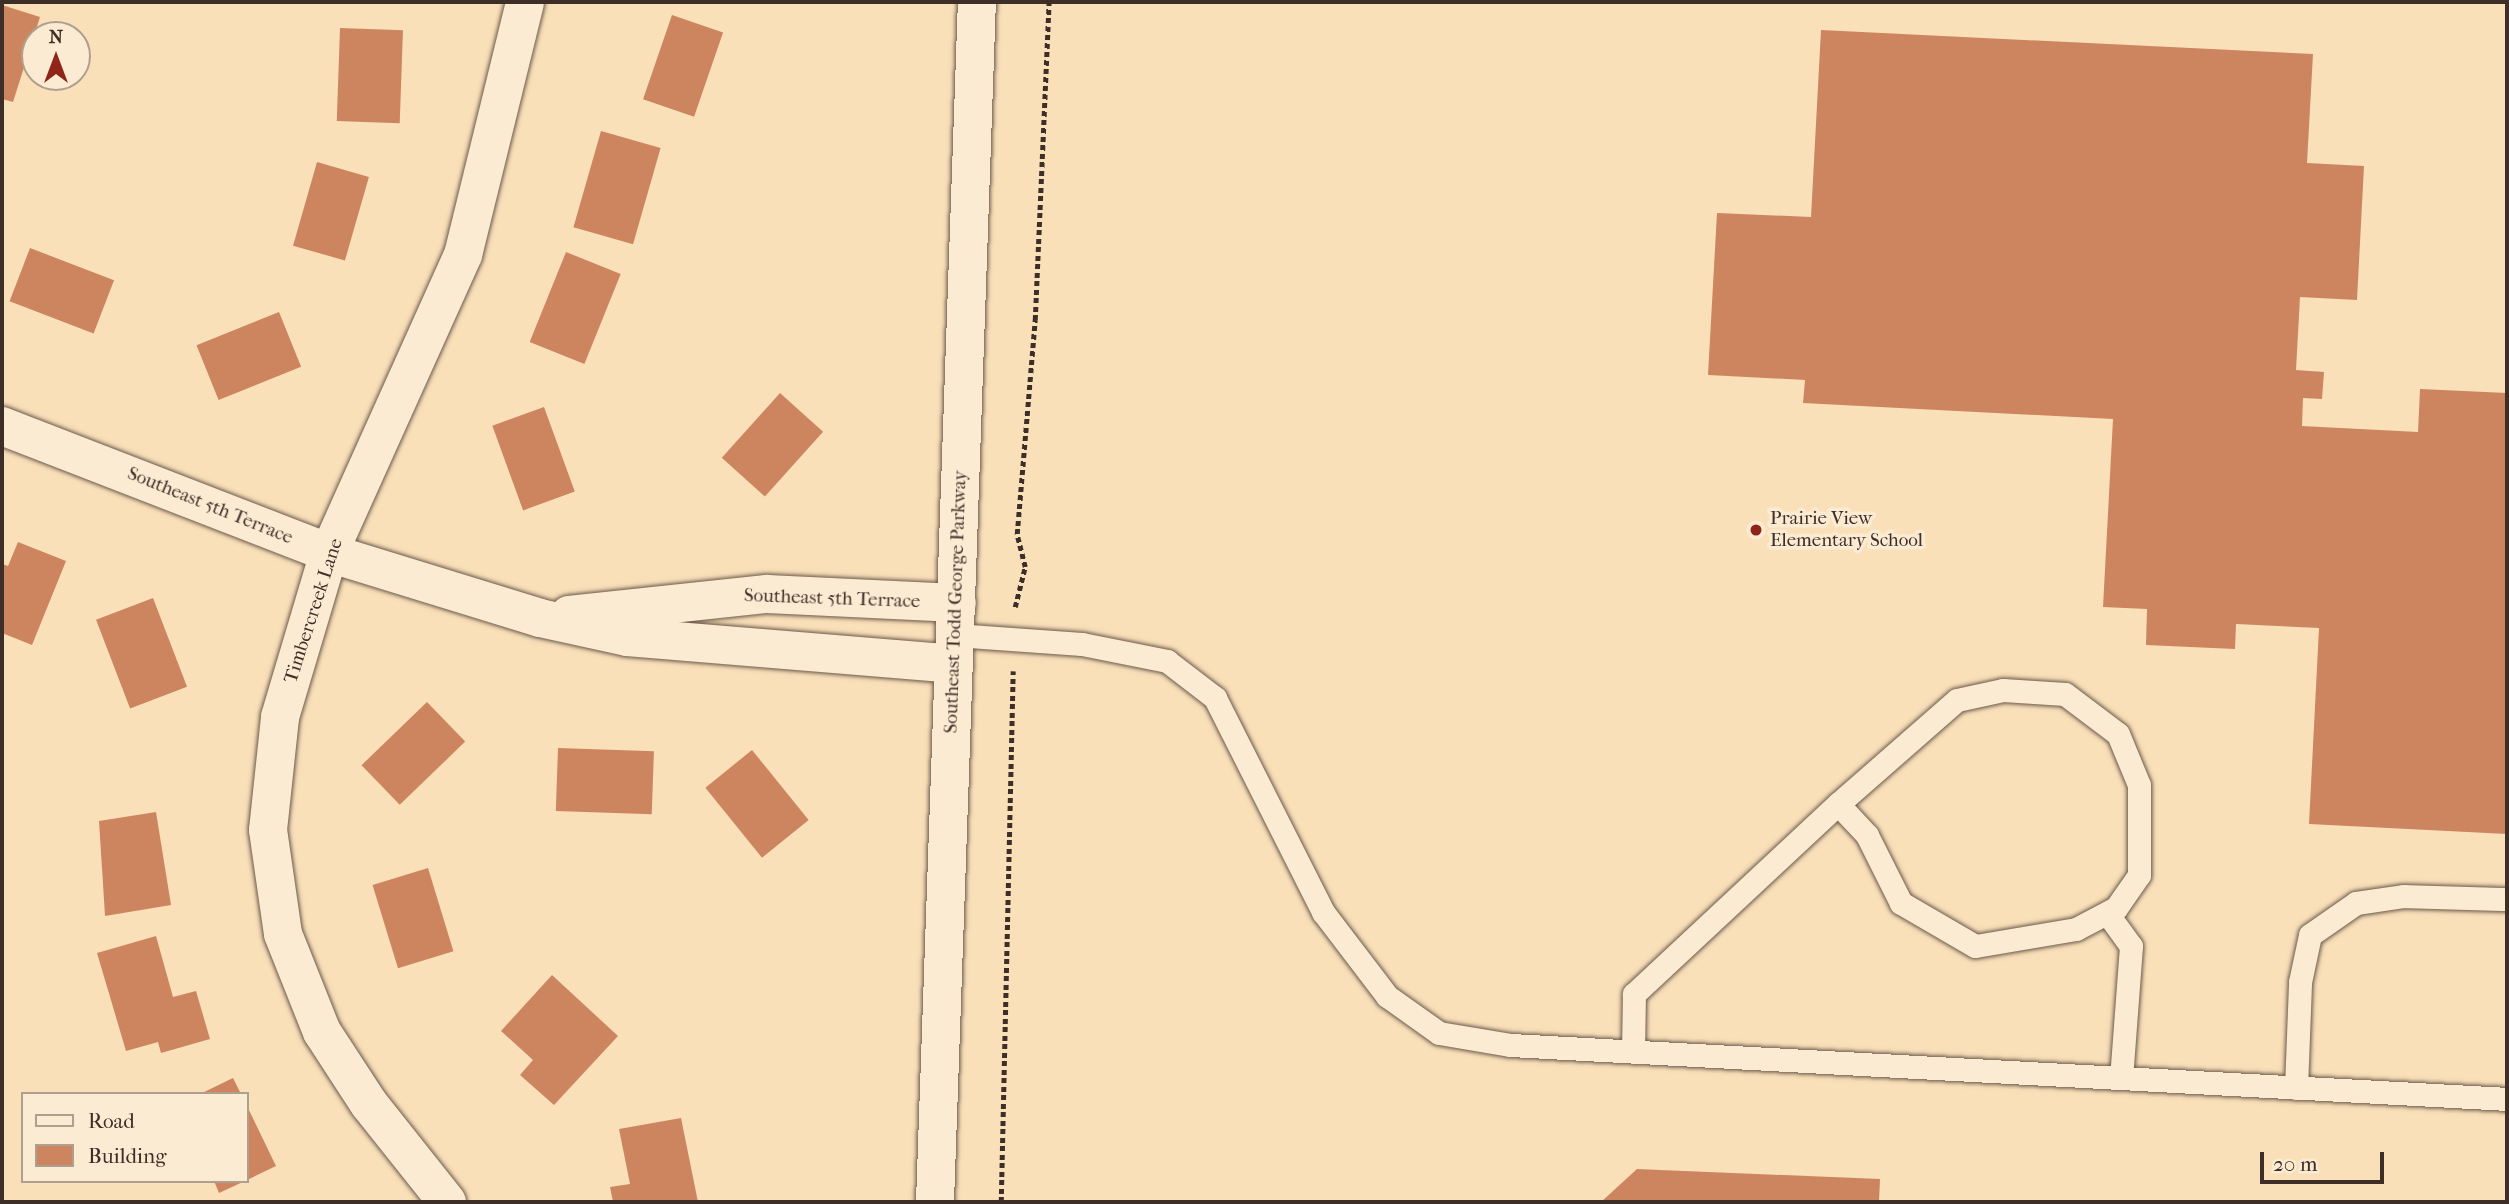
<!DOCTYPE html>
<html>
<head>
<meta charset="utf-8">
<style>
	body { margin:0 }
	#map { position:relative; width:2509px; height:1204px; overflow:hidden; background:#f9e0b9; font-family:"IM FELL French Canon",serif }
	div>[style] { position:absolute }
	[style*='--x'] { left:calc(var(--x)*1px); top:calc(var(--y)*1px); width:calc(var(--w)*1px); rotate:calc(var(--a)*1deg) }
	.building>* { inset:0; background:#cd855f; transform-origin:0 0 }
	.path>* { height:4.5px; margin-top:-2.25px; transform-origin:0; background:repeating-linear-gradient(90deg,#3d2e28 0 5px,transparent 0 8.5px) }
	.roads { filter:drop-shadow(0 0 2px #6c5a4c) drop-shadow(0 0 2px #6c5a4c) }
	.service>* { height:23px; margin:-11.5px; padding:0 11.5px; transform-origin:11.5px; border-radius:11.5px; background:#fbebd2 }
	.minor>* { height:38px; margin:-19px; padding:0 19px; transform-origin:19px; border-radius:19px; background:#fbebd2 }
	.secondary>* { height:38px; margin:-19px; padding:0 19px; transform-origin:19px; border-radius:19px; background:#fbebd2 }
	.dots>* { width:19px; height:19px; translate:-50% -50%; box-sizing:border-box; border:4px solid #fbebd2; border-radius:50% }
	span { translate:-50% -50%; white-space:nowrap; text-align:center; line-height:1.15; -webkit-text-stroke:7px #fbebd2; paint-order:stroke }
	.street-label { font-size:19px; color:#3d2e28 }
	.poi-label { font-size:19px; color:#3d2e28 }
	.left { translate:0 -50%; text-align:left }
	.frame { position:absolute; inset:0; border:4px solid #3d2e28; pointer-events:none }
	.legend { position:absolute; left:21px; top:1092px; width:228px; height:91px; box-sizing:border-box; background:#fbebd2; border:2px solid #af9f8e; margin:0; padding:9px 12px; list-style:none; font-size:21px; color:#3d2e28 }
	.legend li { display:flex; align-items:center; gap:14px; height:35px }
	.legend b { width:35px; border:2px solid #af9f8e }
	.north { position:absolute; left:21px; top:21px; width:70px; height:70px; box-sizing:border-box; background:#fbebd2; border:2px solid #af9f8e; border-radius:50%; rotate:0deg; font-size:19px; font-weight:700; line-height:28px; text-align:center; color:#3d2e28 }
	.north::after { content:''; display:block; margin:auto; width:24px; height:32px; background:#8f2418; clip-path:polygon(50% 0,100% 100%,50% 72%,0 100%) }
	.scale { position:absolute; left:2260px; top:1152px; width:124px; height:32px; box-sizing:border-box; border:4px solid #3d2e28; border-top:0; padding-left:9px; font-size:21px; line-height:24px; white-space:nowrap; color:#3d2e28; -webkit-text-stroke:5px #fbebd2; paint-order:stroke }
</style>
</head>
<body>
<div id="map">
	<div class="building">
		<i style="clip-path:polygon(2px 5px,40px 17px,13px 102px,2px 99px)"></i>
		<i style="left:672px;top:15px;width:54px;height:89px;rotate:19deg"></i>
		<i style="left:340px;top:28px;width:63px;height:93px;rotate:2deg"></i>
		<i style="clip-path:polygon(1821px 30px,2313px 54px,2307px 163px,2364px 166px,2357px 300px,2300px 297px,2296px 370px,2324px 372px,2322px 399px,2303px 398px,2302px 426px,2418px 432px,2420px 389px,2507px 393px,2507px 834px,2309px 824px,2319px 628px,2236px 624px,2235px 649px,2146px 645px,2147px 609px,2103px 607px,2113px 419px,1803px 403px,1805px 380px,1708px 375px,1717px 213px,1811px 217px)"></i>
		<i style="left:601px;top:131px;width:62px;height:100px;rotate:16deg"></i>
		<i style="left:317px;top:162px;width:54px;height:87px;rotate:16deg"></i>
		<i style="left:30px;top:248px;width:90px;height:57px;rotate:21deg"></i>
		<i style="left:566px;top:252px;width:59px;height:97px;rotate:22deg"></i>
		<i style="left:279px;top:312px;width:59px;height:89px;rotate:68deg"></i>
		<i style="left:780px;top:393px;width:58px;height:87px;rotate:42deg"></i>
		<i style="left:544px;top:407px;width:90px;height:55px;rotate:70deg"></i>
		<i style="clip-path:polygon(18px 542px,66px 561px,32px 645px,2px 633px,2px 564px,8px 566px)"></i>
		<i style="left:153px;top:598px;width:95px;height:61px;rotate:69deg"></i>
		<i style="left:427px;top:702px;width:55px;height:91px;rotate:46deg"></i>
		<i style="left:558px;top:748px;width:96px;height:63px;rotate:2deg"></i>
		<i style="left:752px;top:750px;width:90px;height:60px;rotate:51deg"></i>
		<i style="clip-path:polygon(156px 812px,171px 905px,105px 916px,99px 821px)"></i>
		<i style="left:428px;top:868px;width:87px;height:58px;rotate:73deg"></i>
		<i style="clip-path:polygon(156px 936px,173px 997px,196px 991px,210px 1039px,161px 1053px,158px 1042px,126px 1051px,97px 953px)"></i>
		<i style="clip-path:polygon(552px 975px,618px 1036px,554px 1105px,520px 1075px,533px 1060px,501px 1031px)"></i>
		<i style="clip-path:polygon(233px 1078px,241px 1094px,200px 1094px)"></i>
		<i style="clip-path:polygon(247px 1106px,276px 1166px,247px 1180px)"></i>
		<i style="clip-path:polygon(681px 1118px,698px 1202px,613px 1202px,610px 1187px,630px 1184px,619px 1129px)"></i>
		<i style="clip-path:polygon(1637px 1169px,1880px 1179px,1879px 1202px,1601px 1202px)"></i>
		<i style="clip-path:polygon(214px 1181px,245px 1181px,219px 1193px)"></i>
	</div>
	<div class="path">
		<i style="--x:1015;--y:607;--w:41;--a:-76"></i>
		<i style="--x:1025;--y:567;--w:34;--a:-104"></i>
		<i style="--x:1017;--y:534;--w:215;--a:-85.2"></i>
		<i style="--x:1035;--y:320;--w:318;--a:-87.5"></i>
		<i style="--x:1001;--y:1202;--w:531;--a:-88.71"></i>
	</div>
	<div class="roads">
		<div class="service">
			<i style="--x:955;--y:635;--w:127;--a:4.1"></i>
			<i style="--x:1082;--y:644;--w:87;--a:11.3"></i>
			<i style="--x:1167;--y:661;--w:61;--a:37.6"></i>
			<i style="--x:1215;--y:698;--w:240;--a:63.2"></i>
			<i style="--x:1323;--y:912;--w:106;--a:52.7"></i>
			<i style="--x:1387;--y:996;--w:64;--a:35.4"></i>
			<i style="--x:1439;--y:1033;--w:73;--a:9.5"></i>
			<i style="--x:1511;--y:1045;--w:997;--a:3.1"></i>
			<i style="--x:2107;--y:913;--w:41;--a:54"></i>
			<i style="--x:2131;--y:946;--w:132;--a:94.3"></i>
			<i style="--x:1633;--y:1051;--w:57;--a:-89"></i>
			<i style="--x:1634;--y:994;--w:279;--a:-43"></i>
			<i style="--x:1838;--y:804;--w:158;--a:-41.2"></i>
			<i style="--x:1957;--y:700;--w:47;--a:-12.3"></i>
			<i style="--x:2003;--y:690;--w:62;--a:3.7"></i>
			<i style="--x:2065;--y:694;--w:66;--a:37"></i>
			<i style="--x:2118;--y:734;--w:55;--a:67.6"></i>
			<i style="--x:2139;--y:785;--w:90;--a:90"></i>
			<i style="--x:2139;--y:875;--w:40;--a:124.9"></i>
			<i style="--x:2116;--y:908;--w:45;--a:152.3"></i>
			<i style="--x:2076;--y:929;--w:102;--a:170.4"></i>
			<i style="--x:1975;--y:946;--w:86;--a:-149.8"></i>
			<i style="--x:1901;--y:903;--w:76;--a:-116.6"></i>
			<i style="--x:1867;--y:835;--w:42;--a:-133.1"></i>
			<i style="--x:2296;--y:1088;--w:106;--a:-87.8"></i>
			<i style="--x:2300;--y:982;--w:48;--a:-78"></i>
			<i style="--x:2310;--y:935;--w:56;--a:-34.8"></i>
			<i style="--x:2356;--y:903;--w:49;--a:-8.3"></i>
			<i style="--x:2404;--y:896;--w:103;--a:1.7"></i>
		</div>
		<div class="minor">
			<i style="--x:2;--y:426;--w:351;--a:21.2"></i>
			<i style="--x:329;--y:553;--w:221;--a:17.1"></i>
			<i style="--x:540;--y:618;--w:89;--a:12.3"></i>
			<i style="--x:627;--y:637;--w:327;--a:4.7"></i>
			<i style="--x:569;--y:615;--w:199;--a:-6.1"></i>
			<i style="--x:767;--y:594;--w:190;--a:2.7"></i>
			<i style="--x:447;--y:1202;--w:125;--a:-128.5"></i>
			<i style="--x:369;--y:1104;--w:86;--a:-123.1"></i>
			<i style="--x:322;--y:1032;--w:105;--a:-111.7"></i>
			<i style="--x:283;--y:934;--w:105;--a:-98.2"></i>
			<i style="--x:268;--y:830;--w:114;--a:-83.9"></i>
			<i style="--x:280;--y:717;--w:171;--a:-73.4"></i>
			<i style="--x:329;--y:553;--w:327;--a:-65.8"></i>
			<i style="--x:463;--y:255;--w:260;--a:-76.2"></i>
		</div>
		<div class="secondary">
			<i style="--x:935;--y:1202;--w:1201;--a:-88"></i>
		</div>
	</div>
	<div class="dots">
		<i style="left:1756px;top:530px;background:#8f2418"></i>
	</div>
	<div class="street-label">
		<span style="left:210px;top:506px;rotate:22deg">Southeast 5th Terrace</span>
		<span style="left:832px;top:599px;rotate:2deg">Southeast 5th Terrace</span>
		<span style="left:956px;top:602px;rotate:-88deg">Southeast Todd George Parkway</span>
		<span style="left:314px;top:611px;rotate:-72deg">Timbercreek Lane</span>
	</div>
	<div class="poi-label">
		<span class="left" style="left:1770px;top:530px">Prairie View<br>Elementary School</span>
	</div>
	<div class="frame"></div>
	<ul class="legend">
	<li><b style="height:9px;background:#fbebd2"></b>Road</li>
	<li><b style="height:19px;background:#cd855f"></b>Building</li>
	</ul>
	<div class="north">N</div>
	<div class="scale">20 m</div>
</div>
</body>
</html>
